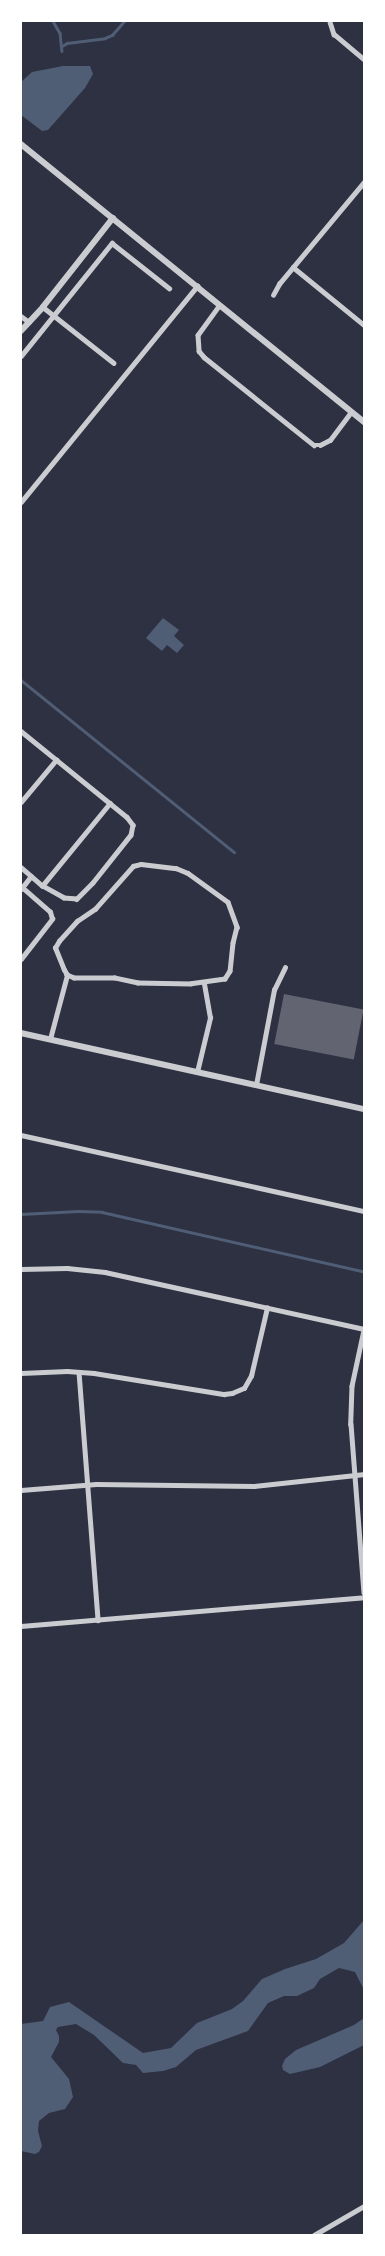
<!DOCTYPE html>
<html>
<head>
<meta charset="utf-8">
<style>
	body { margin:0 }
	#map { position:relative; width:385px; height:2256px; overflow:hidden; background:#2d3142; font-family:Inter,sans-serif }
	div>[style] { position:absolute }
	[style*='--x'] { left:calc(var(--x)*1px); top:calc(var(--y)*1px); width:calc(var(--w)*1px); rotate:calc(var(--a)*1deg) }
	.water>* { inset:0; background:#4f5d75 }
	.stream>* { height:2.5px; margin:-1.25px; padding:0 1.25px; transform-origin:1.25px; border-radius:1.25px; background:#4f5d75 }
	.building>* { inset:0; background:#626471; transform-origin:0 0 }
	.minor>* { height:4.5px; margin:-2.25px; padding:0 2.25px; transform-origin:2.25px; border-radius:2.25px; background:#caccd0 }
	.tertiary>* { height:5.5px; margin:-2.75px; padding:0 2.75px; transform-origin:2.75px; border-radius:2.75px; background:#caccd0 }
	span { translate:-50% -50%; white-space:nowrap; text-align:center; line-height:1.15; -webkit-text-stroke:4px #fff; paint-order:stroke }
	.frame { position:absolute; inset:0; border:22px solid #fff; pointer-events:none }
</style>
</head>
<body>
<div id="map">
	<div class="water">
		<i style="clip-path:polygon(63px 66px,90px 66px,93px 74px,85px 88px,48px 130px,42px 131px,21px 115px,21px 82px,32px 72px)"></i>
		<i style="clip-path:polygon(163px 618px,179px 630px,174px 636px,184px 645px,177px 653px,167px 645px,162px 651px,146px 638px)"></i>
		<i style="clip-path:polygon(364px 1920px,364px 1990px,355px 1972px,339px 1968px,320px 1979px,314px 1988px,297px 1996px,284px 1996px,268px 2003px,248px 2031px,196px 2050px,176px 2067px,163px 2071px,143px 2073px,136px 2065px,123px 2063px,94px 2035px,76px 2024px,58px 2027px,56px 2030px,59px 2036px,59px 2042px,51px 2057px,69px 2079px,73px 2097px,65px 2109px,49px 2113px,39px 2121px,38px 2131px,42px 2146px,39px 2152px,35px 2154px,21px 2151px,21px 2024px,43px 2021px,50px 2007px,69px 2002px,143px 2053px,171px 2048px,197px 2023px,232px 2009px,243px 2001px,262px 1979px,285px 1969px,316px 1959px,344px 1943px)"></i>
		<i style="clip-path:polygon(364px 2018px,364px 2045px,320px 2067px,290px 2074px,283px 2070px,282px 2066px,285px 2059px,296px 2050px,354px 2025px)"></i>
	</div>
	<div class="stream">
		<i style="--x:53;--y:21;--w:14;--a:60"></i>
		<i style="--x:60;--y:33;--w:18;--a:84"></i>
		<i style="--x:62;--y:46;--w:6;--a:-31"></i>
		<i style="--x:67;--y:43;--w:38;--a:-7"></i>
		<i style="--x:105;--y:38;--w:8;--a:-23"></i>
		<i style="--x:112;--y:35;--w:18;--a:-49"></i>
		<i style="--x:21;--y:680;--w:274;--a:38.9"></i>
		<i style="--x:21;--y:1214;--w:57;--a:-3"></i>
		<i style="--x:78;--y:1211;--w:24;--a:2"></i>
		<i style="--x:102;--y:1212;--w:267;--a:12.8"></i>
	</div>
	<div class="building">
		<i style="left:284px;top:994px;width:81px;height:51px;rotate:11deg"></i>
	</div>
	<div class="minor">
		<i style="--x:330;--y:22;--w:13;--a:72"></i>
		<i style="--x:334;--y:34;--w:39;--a:40"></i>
		<i style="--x:293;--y:267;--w:92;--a:39.2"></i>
		<i style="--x:273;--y:295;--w:13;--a:-61"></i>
		<i style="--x:279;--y:284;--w:133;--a:-50.2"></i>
		<i style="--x:220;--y:305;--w:37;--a:126"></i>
		<i style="--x:198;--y:335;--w:16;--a:86"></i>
		<i style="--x:199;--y:351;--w:8;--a:50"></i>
		<i style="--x:204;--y:357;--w:141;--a:38.7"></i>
		<i style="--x:314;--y:445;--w:6;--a:0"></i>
		<i style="--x:320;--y:445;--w:11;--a:-27"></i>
		<i style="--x:330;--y:440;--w:35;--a:-53"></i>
		<i style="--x:43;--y:307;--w:90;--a:38.3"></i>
		<i style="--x:21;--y:316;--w:10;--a:37"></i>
		<i style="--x:21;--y:356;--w:145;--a:-51.2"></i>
		<i style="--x:112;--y:243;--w:73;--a:38.3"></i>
		<i style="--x:21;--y:502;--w:279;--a:-50.8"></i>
		<i style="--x:21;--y:731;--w:136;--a:39.1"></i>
		<i style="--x:127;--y:817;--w:10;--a:53"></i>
		<i style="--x:133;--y:825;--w:10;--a:101"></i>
		<i style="--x:131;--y:835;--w:61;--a:128.4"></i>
		<i style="--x:93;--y:883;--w:23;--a:135"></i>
		<i style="--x:77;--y:899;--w:13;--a:-176"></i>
		<i style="--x:64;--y:898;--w:25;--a:-151"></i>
		<i style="--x:42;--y:886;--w:28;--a:-139"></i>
		<i style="--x:21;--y:802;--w:55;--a:-50.2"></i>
		<i style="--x:141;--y:864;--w:35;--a:7"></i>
		<i style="--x:176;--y:868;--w:13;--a:23"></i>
		<i style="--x:188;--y:873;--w:49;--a:35.9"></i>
		<i style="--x:228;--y:902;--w:27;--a:70"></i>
		<i style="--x:237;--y:927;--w:16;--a:104"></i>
		<i style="--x:233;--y:943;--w:28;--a:96"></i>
		<i style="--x:230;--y:971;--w:9;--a:122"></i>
		<i style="--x:225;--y:979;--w:34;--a:172"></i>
		<i style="--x:191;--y:984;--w:53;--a:-178.9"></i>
		<i style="--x:138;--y:983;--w:24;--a:-168"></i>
		<i style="--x:115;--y:978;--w:41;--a:180"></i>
		<i style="--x:74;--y:978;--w:8;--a:-157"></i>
		<i style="--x:67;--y:975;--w:6;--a:-121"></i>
		<i style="--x:64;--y:970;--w:24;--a:-112"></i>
		<i style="--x:55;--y:948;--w:8;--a:-60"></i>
		<i style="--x:59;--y:941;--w:27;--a:-48"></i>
		<i style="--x:77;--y:921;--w:22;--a:-34"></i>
		<i style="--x:95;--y:909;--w:57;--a:-48.5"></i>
		<i style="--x:133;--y:866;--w:8;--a:-14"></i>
		<i style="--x:42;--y:886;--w:107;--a:-50.7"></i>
		<i style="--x:21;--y:889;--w:16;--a:-52"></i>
		<i style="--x:21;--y:959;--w:51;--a:-52.2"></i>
		<i style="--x:52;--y:919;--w:7;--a:-106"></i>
		<i style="--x:50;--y:912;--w:37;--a:-139"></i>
		<i style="--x:50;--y:1039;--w:66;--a:-75.1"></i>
		<i style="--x:197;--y:1072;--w:56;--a:-76.5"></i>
		<i style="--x:210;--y:1018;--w:36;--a:-100"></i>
		<i style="--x:256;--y:1085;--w:97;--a:-79.3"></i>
		<i style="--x:274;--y:990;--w:25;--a:-64"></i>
		<i style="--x:21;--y:1135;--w:351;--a:12.5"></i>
		<i style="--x:21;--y:1269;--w:46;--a:-1.2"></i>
		<i style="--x:67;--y:1268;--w:38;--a:6"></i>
		<i style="--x:105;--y:1272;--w:265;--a:12.4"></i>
		<i style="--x:364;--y:1330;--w:57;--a:102.1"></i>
		<i style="--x:352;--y:1386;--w:38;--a:92"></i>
		<i style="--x:351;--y:1424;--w:169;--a:85.6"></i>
		<i style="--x:79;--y:1372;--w:249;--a:85.6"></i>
		<i style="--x:21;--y:1373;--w:46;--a:-2.5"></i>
		<i style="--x:67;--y:1371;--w:27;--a:4"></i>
		<i style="--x:94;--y:1373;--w:132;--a:9.2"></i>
		<i style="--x:224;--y:1394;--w:8;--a:-7"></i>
		<i style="--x:232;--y:1393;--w:13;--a:-23"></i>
		<i style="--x:244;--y:1388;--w:14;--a:-60"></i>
		<i style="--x:251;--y:1376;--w:70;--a:-76.8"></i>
		<i style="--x:21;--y:1490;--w:75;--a:-4.6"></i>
		<i style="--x:96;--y:1484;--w:158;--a:0.7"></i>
		<i style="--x:254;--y:1486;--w:111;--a:-6.2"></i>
		<i style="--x:21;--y:1626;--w:344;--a:-4.8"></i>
		<i style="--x:314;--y:2235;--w:58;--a:-30.1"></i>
	</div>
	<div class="tertiary">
		<i style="--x:21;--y:144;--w:442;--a:39"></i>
		<i style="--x:21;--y:331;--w:33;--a:-47"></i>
		<i style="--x:43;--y:307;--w:113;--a:-51.8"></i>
		<i style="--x:21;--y:1033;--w:351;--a:12.5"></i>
	</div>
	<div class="frame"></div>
</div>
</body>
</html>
